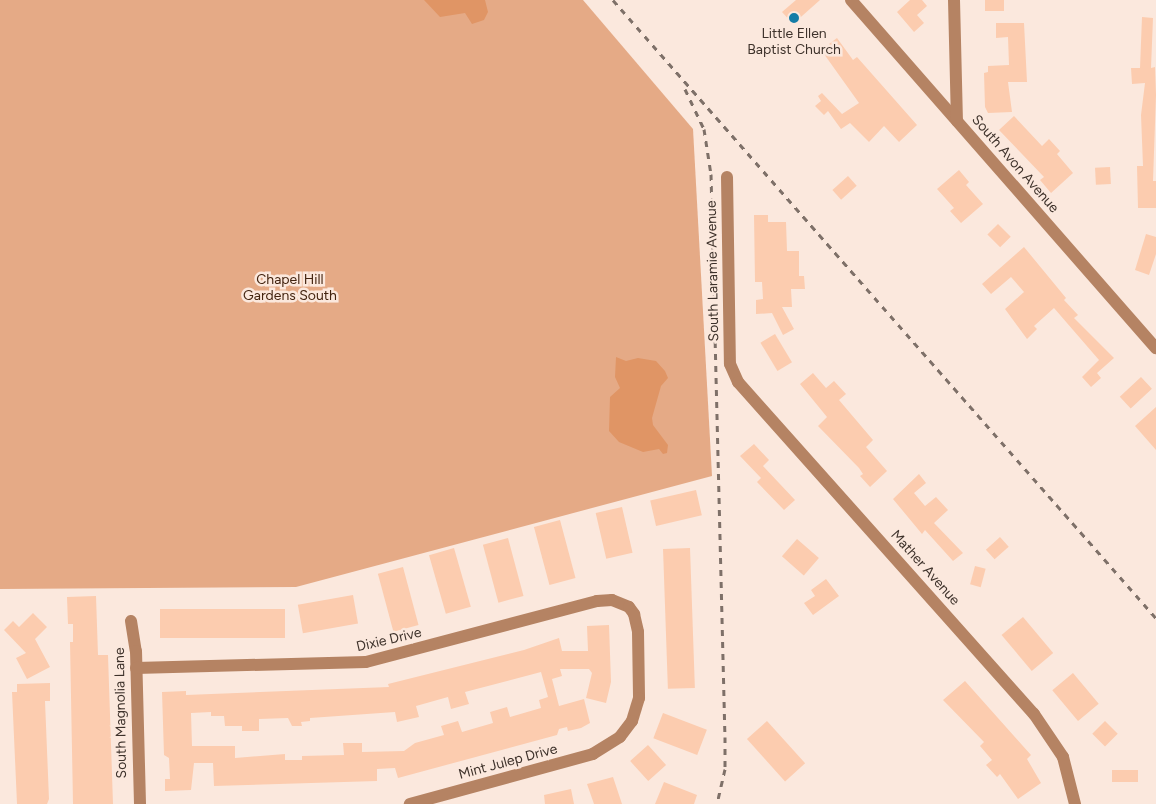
<!DOCTYPE html>
<html>
<head>
<meta charset="utf-8">
<style>
	body { margin:0 }
	#map { position:relative; width:1156px; height:804px; overflow:hidden; background:#fbe8dd; font-family:Figtree,sans-serif }
	div>[style] { position:absolute }
	[style*='--x'] { left:calc(var(--x)*1px); top:calc(var(--y)*1px); width:calc(var(--w)*1px); rotate:calc(var(--a)*1deg) }
	.green>* { inset:0; background:#e5aa86 }
	.water>* { inset:0; background:#e09565 }
	.building>* { inset:0; background:#fcccaf; transform-origin:0 0 }
	.minor>* { height:12px; margin:-6px; padding:0 6px; transform-origin:6px; border-radius:6px; background:#b58363 }
	.rail>* { height:3px; margin-top:-1.5px; transform-origin:0; background:repeating-linear-gradient(90deg,#7e7068 0 6px,transparent 0 12px) }
	.dots>* { width:14px; height:14px; translate:-50% -50%; box-sizing:border-box; border:2px solid #fbe8dd; border-radius:50% }
	span { translate:-50% -50%; white-space:nowrap; text-align:center; line-height:1.15; -webkit-text-stroke:5px #fbe8dd; paint-order:stroke }
	.poi-label { font-size:14px; color:#3e322b }
	.street-label { font-size:14px; color:#3e322b }
	.park-label { font-size:14px; color:#432410 }
</style>
</head>
<body>
<div id="map">
	<div class="green">
		<i style="clip-path:polygon(0 0,583px 0,693px 129px,712px 476px,296px 587px,0 589px)"></i>
	</div>
	<div class="water">
		<i style="clip-path:polygon(424px 0,485px 0,488px 12px,484px 20px,472px 24px,465px 13px,440px 17px)"></i>
		<i style="clip-path:polygon(616px 357px,626px 361px,638px 358px,656px 361px,665px 371px,668px 378px,661px 386px,652px 418px,653px 425px,668px 445px,667px 453px,663px 454px,659px 449px,643px 452px,619px 442px,609px 431px,610px 397px,620px 388px,615px 377px)"></i>
	</div>
	<div class="building">
		<i style="clip-path:polygon(796px 0,820px 0,793px 24px,782px 12px)"></i>
		<i style="clip-path:polygon(910px 0,922px 0,927px 6px,917px 15px,924px 23px,914px 32px,897px 12px)"></i>
		<i style="left:985px;top:0;width:19px;height:11px"></i>
		<i style="clip-path:polygon(1142px 17px,1153px 18px,1151px 68px,1155px 67px,1156px 95px,1153px 181px,1156px 181px,1156px 208px,1138px 208px,1137px 166px,1143px 166px,1141px 115px,1145px 83px,1132px 84px,1131px 68px,1140px 68px)"></i>
		<i style="clip-path:polygon(996px 23px,1024px 23px,1027px 82px,1008px 82px,1012px 112px,988px 113px,985px 107px,984px 73px,988px 72px,988px 66px,1009px 65px,1008px 37px,996px 38px)"></i>
		<i style="clip-path:polygon(837px 38px,853px 60px,857px 57px,917px 125px,899px 142px,884px 126px,869px 142px,850px 123px,841px 129px,828px 111px,824px 115px,815px 106px,821px 101px,818px 96px,822px 93px,842px 114px,859px 103px,824px 54px,832px 49px,829px 44px)"></i>
		<i style="clip-path:polygon(1014px 116px,1042px 146px,1049px 139px,1060px 151px,1057px 154px,1073px 173px,1051px 193px,1040px 180px,1044px 177px,999px 130px)"></i>
		<i style="left:1110px;top:167px;width:17px;height:15px;rotate:87deg"></i>
		<i style="clip-path:polygon(959px 170px,969px 182px,966px 185px,983px 204px,961px 223px,950px 211px,954px 208px,937px 189px)"></i>
		<i style="left:848px;top:176px;width:13px;height:21px;rotate:48deg"></i>
		<i style="clip-path:polygon(754px 215px,768px 215px,768px 222px,786px 222px,787px 251px,799px 251px,799px 276px,804px 276px,805px 289px,791px 289px,792px 307px,782px 307px,794px 329px,783px 335px,772px 313px,756px 314px,756px 300px,763px 299px,762px 282px,755px 282px)"></i>
		<i style="left:998px;top:224px;width:18px;height:15px;rotate:45deg"></i>
		<i style="clip-path:polygon(1146px 234px,1156px 237px,1156px 254px,1149px 275px,1135px 270px)"></i>
		<i style="clip-path:polygon(1024px 247px,1066px 298px,1064px 300px,1078px 315px,1074px 318px,1114px 358px,1097px 373px,1101px 378px,1091px 387px,1082px 377px,1099px 360px,1054px 308px,1034px 326px,1037px 329px,1027px 339px,1005px 309px,1024px 292px,1011px 277px,991px 294px,982px 284px)"></i>
		<i style="left:775px;top:334px;width:33px;height:17px;rotate:59deg"></i>
		<i style="clip-path:polygon(813px 373px,826px 388px,834px 381px,846px 394px,839px 400px,873px 440px,866px 447px,887px 471px,870px 487px,860px 476px,863px 474px,859px 468px,818px 426px,827px 417px,800px 384px)"></i>
		<i style="left:1141px;top:377px;width:16px;height:29px;rotate:47deg"></i>
		<i style="clip-path:polygon(1156px 407px,1156px 450px,1135px 426px)"></i>
		<i style="clip-path:polygon(754px 444px,769px 460px,763px 466px,795px 500px,784px 510px,757px 482px,761px 478px,740px 456px)"></i>
		<i style="clip-path:polygon(919px 474px,926px 483px,914px 493px,925px 506px,936px 497px,948px 510px,934px 523px,963px 553px,953px 561px,925px 530px,922px 534px,893px 499px)"></i>
		<i style="left:696px;top:490px;width:26px;height:47px;rotate:77deg"></i>
		<i style="left:622px;top:507px;width:47px;height:27px;rotate:77deg"></i>
		<i style="left:560px;top:520px;width:60px;height:27px;rotate:75deg"></i>
		<i style="left:1000px;top:537px;width:13px;height:19px;rotate:48deg"></i>
		<i style="left:508px;top:538px;width:60px;height:26px;rotate:75deg"></i>
		<i style="left:797px;top:539px;width:29px;height:23px;rotate:41deg"></i>
		<i style="left:454px;top:548px;width:61px;height:26px;rotate:74deg"></i>
		<i style="left:690px;top:548px;width:140px;height:27px;rotate:88deg"></i>
		<i style="left:975px;top:566px;width:11px;height:19px;rotate:15deg"></i>
		<i style="left:403px;top:567px;width:60px;height:26px;rotate:75deg"></i>
		<i style="clip-path:polygon(826px 579px,839px 596px,813px 615px,804px 603px,815px 596px,811px 590px)"></i>
		<i style="left:353px;top:595px;width:29px;height:56px;rotate:80deg"></i>
		<i style="clip-path:polygon(96px 596px,98px 655px,108px 655px,113px 804px,73px 804px,70px 642px,73px 642px,73px 624px,68px 624px,67px 597px)"></i>
		<i style="left:285px;top:609px;width:29px;height:125px;rotate:90deg"></i>
		<i style="clip-path:polygon(33px 613px,47px 627px,35px 639px,50px 667px,27px 679px,16px 658px,26px 653px,4px 630px,13px 621px,19px 627px)"></i>
		<i style="left:1023px;top:617px;width:47px;height:28px;rotate:50deg"></i>
		<i style="clip-path:polygon(evenodd,609px 625px,611px 682px,606px 703px,586px 698px,592px 673px,589px 669px,560px 669px,562px 676px,552px 679px,559px 706px,584px 699px,590px 723px,581px 728px,568px 731px,567px 727px,559px 729px,557px 735px,398px 778px,395px 768px,377px 769px,377px 781px,214px 786px,213px 763px,194px 763px,191px 790px,165px 791px,165px 779px,170px 779px,169px 758px,164px 755px,162px 692px,186px 691px,186px 695px,389px 687px,388px 684px,524px 650px,559px 638px,562px 651px,588px 651px,587px 626px,609px 625px,541px 672px,548px 697px,539px 700px,541px 708px,510px 717px,507px 707px,490px 712px,493px 723px,462px 732px,458px 721px,441px 726px,444px 735px,415px 743px,404px 751px,362px 752px,362px 743px,343px 743px,344px 755px,302px 756px,302px 760px,285px 760px,285px 754px,235px 758px,235px 746px,192px 746px,191px 713px,211px 712px,211px 716px,224px 716px,225px 726px,242px 726px,242px 731px,259px 731px,259px 719px,288px 718px,292px 726px,302px 726px,301px 722px,310px 721px,310px 718px,395px 712px,397px 722px,419px 717px,416px 706px,448px 697px,451px 709px,469px 704px,465px 692px,541px 672px)"></i>
		<i style="left:1073px;top:673px;width:40px;height:27px;rotate:50deg"></i>
		<i style="clip-path:polygon(965px 681px,1031px 755px,1027px 759px,1041px 783px,1018px 799px,1000px 774px,997px 777px,986px 765px,992px 760px,980px 746px,984px 742px,943px 700px)"></i>
		<i style="clip-path:polygon(50px 683px,50px 701px,45px 701px,49px 799px,47px 804px,17px 804px,12px 692px,17px 692px,17px 684px)"></i>
		<i style="left:663px;top:713px;width:47px;height:27px;rotate:21deg"></i>
		<i style="left:767px;top:721px;width:57px;height:27px;rotate:48deg"></i>
		<i style="left:1105px;top:721px;width:18px;height:18px;rotate:45deg"></i>
		<i style="left:648px;top:745px;width:27px;height:24px;rotate:48deg"></i>
		<i style="left:1112px;top:770px;width:26px;height:12px"></i>
		<i style="clip-path:polygon(613px 777px,622px 804px,594px 804px,587px 784px)"></i>
		<i style="clip-path:polygon(664px 782px,697px 795px,694px 804px,655px 804px)"></i>
		<i style="clip-path:polygon(571px 789px,574px 804px,545px 804px,544px 795px)"></i>
	</div>
	<div class="minor">
		<i style="--x:851;--y:0;--w:463;--a:48.8"></i>
		<i style="--x:954;--y:0;--w:121;--a:88.6"></i>
		<i style="--x:727;--y:177;--w:187;--a:89.1"></i>
		<i style="--x:730;--y:364;--w:20;--a:66"></i>
		<i style="--x:738;--y:382;--w:445;--a:48.3"></i>
		<i style="--x:1034;--y:714;--w:52;--a:56"></i>
		<i style="--x:1063;--y:757;--w:49;--a:75.7"></i>
		<i style="--x:131;--y:621;--w:30;--a:81"></i>
		<i style="--x:136;--y:651;--w:153;--a:88.5"></i>
		<i style="--x:136;--y:668;--w:230;--a:-1.5"></i>
		<i style="--x:366;--y:662;--w:239;--a:-14.8"></i>
		<i style="--x:597;--y:601;--w:15;--a:-4"></i>
		<i style="--x:612;--y:600;--w:18;--a:22"></i>
		<i style="--x:629;--y:607;--w:9;--a:54"></i>
		<i style="--x:634;--y:614;--w:18;--a:77"></i>
		<i style="--x:638;--y:632;--w:66;--a:89.1"></i>
		<i style="--x:639;--y:698;--w:24;--a:107"></i>
		<i style="--x:632;--y:721;--w:20;--a:127"></i>
		<i style="--x:620;--y:737;--w:32;--a:148"></i>
		<i style="--x:593;--y:754;--w:190;--a:164.7"></i>
	</div>
	<div class="rail">
		<i style="--x:613;--y:0;--w:823;--a:48.7"></i>
		<i style="--x:685;--y:89;--w:44;--a:64.6"></i>
		<i style="--x:704;--y:129;--w:46;--a:81.2"></i>
		<i style="--x:711;--y:174;--w:563;--a:88.58"></i>
		<i style="--x:725;--y:737;--w:32;--a:90"></i>
		<i style="--x:725;--y:769;--w:36;--a:103"></i>
	</div>
	<div class="dots">
		<i style="left:794px;top:18px;background:#157da7"></i>
	</div>
	<div class="poi-label">
		<span style="left:794px;top:42px">Little Ellen<br>Baptist Church</span>
	</div>
	<div class="street-label">
		<span style="left:1015px;top:164px;rotate:49deg">South Avon Avenue</span>
		<span style="left:713px;top:271px;rotate:-91deg">South Laramie Avenue</span>
		<span style="left:925px;top:568px;rotate:48deg">Mather Avenue</span>
		<span style="left:389px;top:640px;rotate:-13deg">Dixie Drive</span>
		<span style="left:121px;top:713px;rotate:-91deg">South Magnolia Lane</span>
		<span style="left:508px;top:762px;rotate:-15deg">Mint Julep Drive</span>
	</div>
	<div class="park-label">
		<span style="left:290px;top:288px">Chapel Hill<br>Gardens South</span>
	</div>
</div>
</body>
</html>
